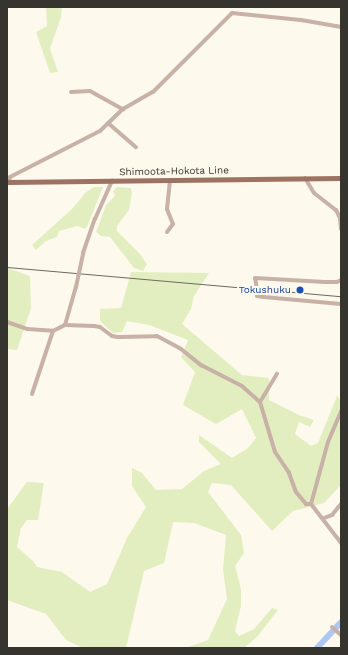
<!DOCTYPE html>
<html>
<head>
<meta charset="utf-8">
<style>
	body { margin:0 }
	#map { position:relative; width:348px; height:655px; overflow:hidden; background:#fef9ed; font-family:"Work Sans",sans-serif }
	div>[style] { position:absolute }
	[style*='--x'] { left:calc(var(--x)*1px); top:calc(var(--y)*1px); width:calc(var(--w)*1px); rotate:calc(var(--a)*1deg) }
	.green>* { inset:0; background:#e3eec0 }
	.river>* { height:6px; margin:-3px; padding:0 3px; transform-origin:3px; border-radius:3px; background:#aec8f3 }
	.minor>* { height:4px; margin:-2px; padding:0 2px; transform-origin:2px; border-radius:2px; background:#c8b1a7 }
	.major>* { height:5px; margin:-2.5px; padding:0 2.5px; transform-origin:2.5px; border-radius:2.5px; background:#9c7363 }
	.rail>* { height:1px; margin:-0.5px; padding:0 0.5px; transform-origin:0.5px; border-radius:0.5px; background:#6c6a62 }
	.minor-bridge>* { height:4px; margin:-2px; padding:0 2px; transform-origin:2px; border-radius:2px; background:#c8b1a7 }
	.dots>* { width:11px; height:11px; translate:-50% -50%; box-sizing:border-box; border:2px solid #fef9ed; border-radius:50% }
	span { translate:-50% -50%; white-space:nowrap; text-align:center; line-height:1.15; -webkit-text-stroke:4px #fef9ed; paint-order:stroke }
	.street-label { font-size:10px; color:#36342e }
	.transit-label { font-size:10px; color:#164399 }
	.right { translate:-100% -50%; text-align:right }
	.frame { position:absolute; inset:0; border:8px solid #36342e; pointer-events:none }
</style>
</head>
<body>
<div id="map">
	<div class="green">
		<i style="clip-path:polygon(46px 7px,62px 7px,61px 17px,50px 49px,58px 72px,50px 73px,36px 32px,47px 26px)"></i>
		<i style="clip-path:polygon(94px 187px,103px 187px,87px 227px,85px 229px,77px 226px,59px 231px,57px 237px,46px 241px,36px 250px,32px 245px,72px 209px,86px 192px)"></i>
		<i style="clip-path:polygon(117px 187px,131px 188px,132px 193px,129px 210px,117px 226px,117px 231px,139px 253px,147px 264px,143px 271px,134px 268px,110px 237px,101px 236px,96px 232px,106px 205px,115px 196px,113px 191px)"></i>
		<i style="clip-path:polygon(7px 268px,30px 276px,31px 308px,17px 350px,8px 349px,7px 351px)"></i>
		<i style="clip-path:polygon(131px 272px,209px 273px,194px 296px,191px 309px,182px 324px,242px 375px,269px 378px,269px 400px,299px 415px,314px 420px,310px 427px,299px 422px,295px 434px,311px 446px,318px 443px,337px 396px,341px 401px,340px 486px,324px 503px,293px 511px,272px 531px,231px 485px,212px 483px,208px 492px,241px 535px,244px 553px,235px 566px,241px 589px,241px 606px,235px 631px,239px 636px,254px 629px,272px 608px,278px 610px,257px 637px,244px 648px,185px 648px,208px 640px,227px 599px,223px 569px,226px 535px,194px 523px,173px 522px,164px 563px,144px 571px,126px 648px,83px 648px,66px 640px,46px 614px,7px 600px,7px 509px,27px 482px,44px 483px,38px 520px,27px 520px,21px 528px,17px 547px,33px 561px,37px 567px,62px 572px,90px 592px,107px 584px,127px 538px,146px 507px,132px 486px,132px 468px,142px 473px,156px 490px,182px 489px,204px 471px,221px 464px,199px 442px,199px 435px,232px 458px,248px 448px,256px 438px,242px 409px,216px 424px,183px 405px,195px 372px,181px 357px,188px 340px,149px 325px,127px 321px,122px 332px,113px 333px,100px 321px,100px 309px,121px 308px)"></i>
	</div>
	<div class="river">
		<i style="--x:317;--y:648;--w:35;--a:-47"></i>
	</div>
	<div class="minor">
		<i style="--x:71;--y:92;--w:19;--a:-3"></i>
		<i style="--x:90;--y:91;--w:38;--a:29"></i>
		<i style="--x:108;--y:123;--w:37;--a:41"></i>
		<i style="--x:305;--y:178;--w:17;--a:59"></i>
		<i style="--x:314;--y:193;--w:28;--a:38"></i>
		<i style="--x:336;--y:210;--w:9;--a:63"></i>
		<i style="--x:340;--y:218;--w:11;--a:85"></i>
		<i style="--x:9;--y:182;--w:5;--a:-79"></i>
		<i style="--x:10;--y:177;--w:101;--a:-27.1"></i>
		<i style="--x:100;--y:131;--w:32;--a:-44"></i>
		<i style="--x:123;--y:109;--w:34;--a:-30"></i>
		<i style="--x:153;--y:92;--w:112;--a:-45"></i>
		<i style="--x:232;--y:13;--w:69;--a:5.8"></i>
		<i style="--x:301;--y:20;--w:41;--a:9.9"></i>
		<i style="--x:167;--y:232;--w:10;--a:-53"></i>
		<i style="--x:173;--y:224;--w:16;--a:-112"></i>
		<i style="--x:167;--y:209;--w:29;--a:-84"></i>
		<i style="--x:83;--y:253;--w:36;--a:-71"></i>
		<i style="--x:95;--y:219;--w:42;--a:-65.9"></i>
		<i style="--x:256;--y:283;--w:5;--a:-101"></i>
		<i style="--x:255;--y:278;--w:70;--a:3.3"></i>
		<i style="--x:325;--y:282;--w:12;--a:0"></i>
		<i style="--x:337;--y:282;--w:4;--a:-27"></i>
		<i style="--x:257;--y:292;--w:4;--a:90"></i>
		<i style="--x:257;--y:296;--w:7;--a:8"></i>
		<i style="--x:264;--y:297;--w:77;--a:5.2"></i>
		<i style="--x:7;--y:322;--w:21;--a:19"></i>
		<i style="--x:27;--y:329;--w:26;--a:4"></i>
		<i style="--x:53;--y:331;--w:13;--a:-27"></i>
		<i style="--x:65;--y:325;--w:29;--a:2"></i>
		<i style="--x:94;--y:326;--w:6;--a:9"></i>
		<i style="--x:100;--y:327;--w:15;--a:37"></i>
		<i style="--x:112;--y:336;--w:6;--a:9"></i>
		<i style="--x:118;--y:337;--w:39;--a:-1"></i>
		<i style="--x:157;--y:336;--w:27;--a:28"></i>
		<i style="--x:181;--y:349;--w:26;--a:39"></i>
		<i style="--x:201;--y:365;--w:46;--a:27.1"></i>
		<i style="--x:242;--y:386;--w:24;--a:42"></i>
		<i style="--x:260;--y:402;--w:52;--a:73.3"></i>
		<i style="--x:275;--y:452;--w:25;--a:56"></i>
		<i style="--x:289;--y:473;--w:20;--a:70"></i>
		<i style="--x:296;--y:492;--w:16;--a:50"></i>
		<i style="--x:306;--y:504;--w:5;--a:0"></i>
		<i style="--x:311;--y:504;--w:49;--a:52.4"></i>
		<i style="--x:65;--y:325;--w:40;--a:-74"></i>
		<i style="--x:32;--y:394;--w:66;--a:-71.6"></i>
		<i style="--x:260;--y:402;--w:33;--a:-59"></i>
		<i style="--x:311;--y:504;--w:64;--a:-74.7"></i>
		<i style="--x:328;--y:442;--w:34;--a:-67"></i>
		<i style="--x:324;--y:518;--w:9;--a:-21"></i>
		<i style="--x:332;--y:515;--w:14;--a:-51"></i>
		<i style="--x:332;--y:627;--w:12;--a:42"></i>
	</div>
	<div class="major">
		<i style="--x:7;--y:182;--w:334;--a:-0.7"></i>
	</div>
	<div class="rail">
		<i style="--x:7;--y:267;--w:335;--a:5"></i>
	</div>
	<div class="minor-bridge">
		<i style="--x:256;--y:283;--w:9;--a:84"></i>
		<i style="--x:76;--y:287;--w:35;--a:-78"></i>
	</div>
	<div class="dots">
		<i style="left:300px;top:290px;background:#1a4fb4"></i>
	</div>
	<div class="street-label">
		<span style="left:174px;top:171px;rotate:-1deg">Shimoota-Hokota Line</span>
	</div>
	<div class="transit-label">
		<span class="right" style="left:291px;top:290px">Tokushuku</span>
	</div>
	<div class="frame"></div>
</div>
</body>
</html>
